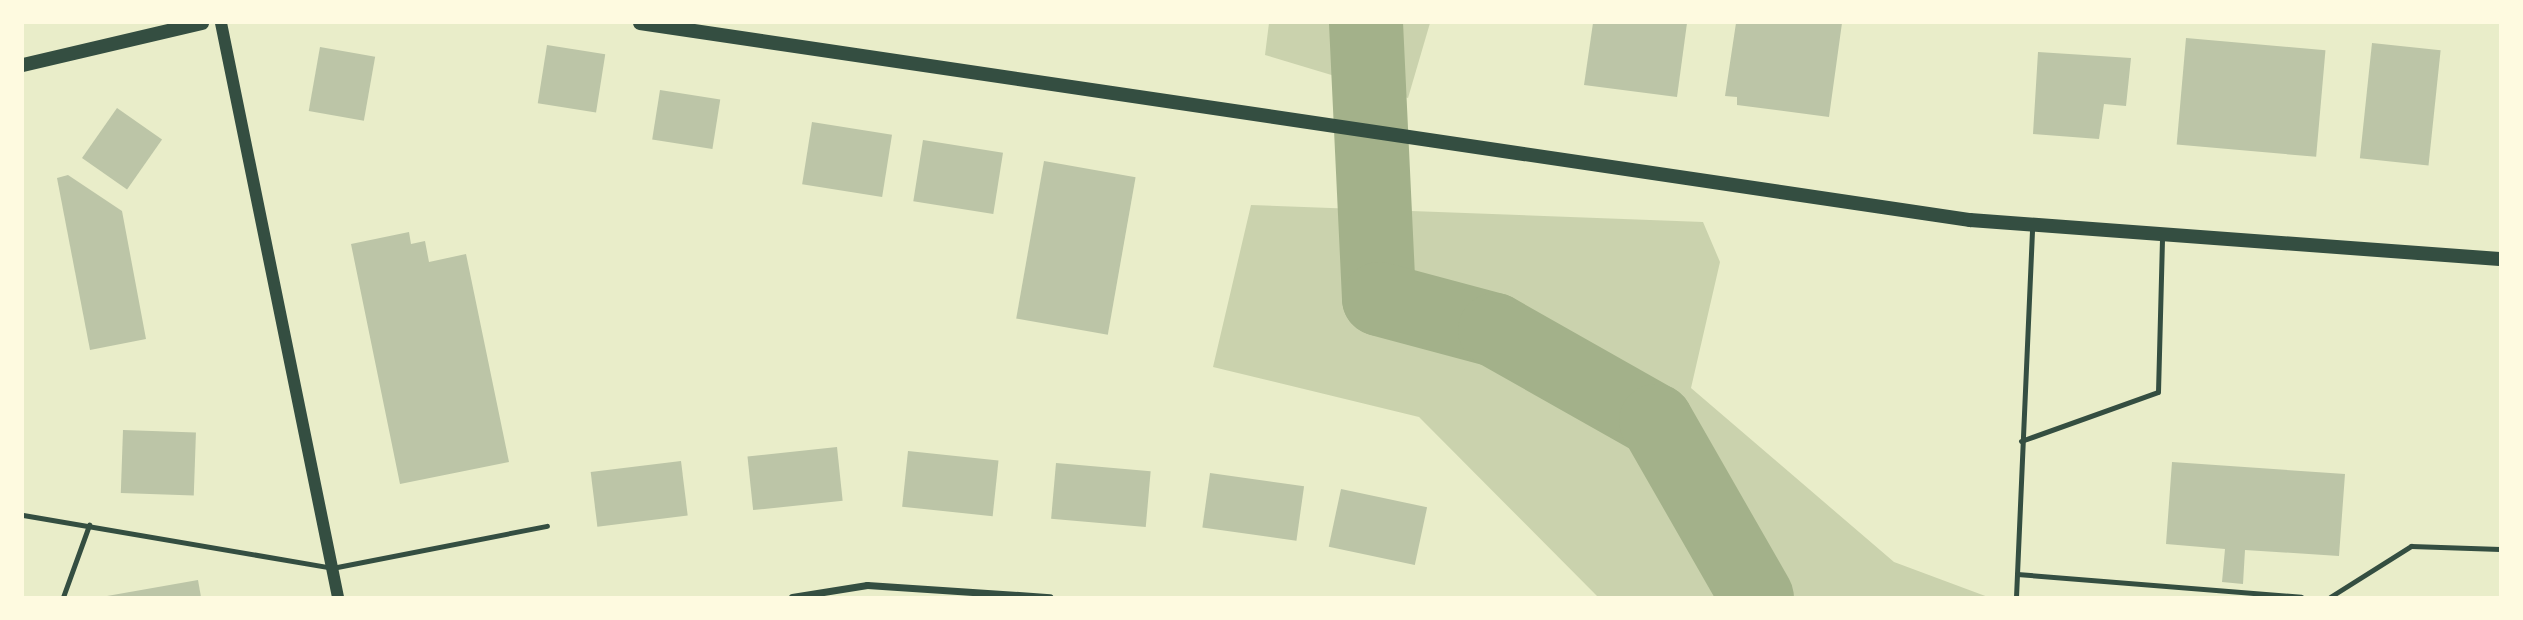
<!DOCTYPE html>
<html>
<head>
<meta charset="utf-8">
<style>
	body { margin:0 }
	#map { position:relative; width:2523px; height:620px; overflow:hidden; background:#e9edc9; font-family:Rubik,sans-serif }
	div>[style] { position:absolute }
	[style*='--x'] { left:calc(var(--x)*1px); top:calc(var(--y)*1px); width:calc(var(--w)*1px); rotate:calc(var(--a)*1deg) }
	.green>* { inset:0; background:#cad2ad }
	.river>* { height:74px; margin:-37px; padding:0 37px; transform-origin:37px; border-radius:37px; background:#a3b18a }
	.building>* { inset:0; background:#bcc5a7; transform-origin:0 0 }
	.service>* { height:5px; margin:-2.5px; padding:0 2.5px; transform-origin:2.5px; border-radius:2.5px; background:#344e41 }
	.minor>* { height:7px; margin:-3.5px; padding:0 3.5px; transform-origin:3.5px; border-radius:3.5px; background:#344e41 }
	.tertiary>* { height:12px; margin:-6px; padding:0 6px; transform-origin:6px; border-radius:6px; background:#344e41 }
	.secondary>* { height:14px; margin:-7px; padding:0 7px; transform-origin:7px; border-radius:7px; background:#344e41 }
	span { translate:-50% -50%; white-space:nowrap; text-align:center; line-height:1.15; -webkit-text-stroke:7px #fefae0; paint-order:stroke }
	.frame { position:absolute; inset:0; border:24px solid #fefae0; pointer-events:none }
</style>
</head>
<body>
<div id="map">
	<div class="green">
		<i style="clip-path:polygon(1269px 23px,1430px 23px,1408px 98px,1265px 55px)"></i>
		<i style="clip-path:polygon(1251px 205px,1703px 222px,1720px 262px,1691px 388px,1894px 562px,1988px 597px,1598px 597px,1419px 417px,1213px 367px)"></i>
	</div>
	<div class="river">
		<i style="--x:1366;--y:23;--w:276;--a:87.3"></i>
		<i style="--x:1379;--y:299;--w:120;--a:15"></i>
		<i style="--x:1495;--y:330;--w:185;--a:29.5"></i>
		<i style="--x:1656;--y:421;--w:203;--a:60.2"></i>
	</div>
	<div class="building">
		<i style="clip-path:polygon(1593px 23px,1687px 23px,1677px 97px,1584px 85px)"></i>
		<i style="clip-path:polygon(1736px 23px,1842px 23px,1829px 117px,1737px 105px,1737px 97px,1725px 96px)"></i>
		<i style="left:2186px;top:38px;width:140px;height:107px;rotate:5deg"></i>
		<i style="left:2372px;top:43px;width:69px;height:116px;rotate:6deg"></i>
		<i style="left:547px;top:45px;width:59px;height:59px;rotate:9deg"></i>
		<i style="left:320px;top:47px;width:56px;height:65px;rotate:10deg"></i>
		<i style="clip-path:polygon(2038px 52px,2131px 58px,2126px 106px,2104px 104px,2099px 139px,2033px 134px)"></i>
		<i style="left:660px;top:90px;width:61px;height:50px;rotate:9deg"></i>
		<i style="left:117px;top:108px;width:55px;height:61px;rotate:35deg"></i>
		<i style="left:812px;top:122px;width:81px;height:63px;rotate:9deg"></i>
		<i style="left:923px;top:140px;width:81px;height:62px;rotate:9deg"></i>
		<i style="left:1044px;top:161px;width:93px;height:160px;rotate:10deg"></i>
		<i style="clip-path:polygon(68px 175px,122px 211px,146px 339px,90px 350px,57px 178px)"></i>
		<i style="clip-path:polygon(409px 232px,411px 244px,425px 241px,429px 262px,466px 254px,509px 462px,400px 484px,351px 244px)"></i>
		<i style="left:123px;top:430px;width:73px;height:63px;rotate:2deg"></i>
		<i style="left:837px;top:447px;width:54px;height:90px;rotate:84deg"></i>
		<i style="left:908px;top:451px;width:91px;height:56px;rotate:6deg"></i>
		<i style="left:681px;top:461px;width:55px;height:91px;rotate:83deg"></i>
		<i style="clip-path:polygon(2172px 462px,2345px 474px,2339px 556px,2245px 550px,2243px 584px,2222px 582px,2225px 549px,2166px 544px)"></i>
		<i style="left:1056px;top:463px;width:95px;height:56px;rotate:5deg"></i>
		<i style="left:1210px;top:473px;width:95px;height:55px;rotate:8deg"></i>
		<i style="left:1341px;top:489px;width:88px;height:59px;rotate:12deg"></i>
		<i style="clip-path:polygon(198px 580px,201px 597px,108px 597px,107px 596px)"></i>
	</div>
	<div class="service">
		<i style="--x:2021;--y:441;--w:145;--a:-19.7"></i>
		<i style="--x:2158;--y:392;--w:156;--a:-88.5"></i>
		<i style="--x:23;--y:515;--w:314;--a:9.7"></i>
		<i style="--x:332;--y:568;--w:219;--a:-11.1"></i>
		<i style="--x:2017;--y:574;--w:285;--a:4.6"></i>
		<i style="--x:63;--y:597;--w:77;--a:-70.1"></i>
		<i style="--x:2016;--y:597;--w:372;--a:-87.5"></i>
		<i style="--x:2330;--y:597;--w:96;--a:-32.2"></i>
		<i style="--x:2411;--y:546;--w:89;--a:1.9"></i>
	</div>
	<div class="minor">
		<i style="--x:792;--y:597;--w:76;--a:-9.1"></i>
		<i style="--x:867;--y:585;--w:183;--a:3.8"></i>
	</div>
	<div class="tertiary">
		<i style="--x:221;--y:23;--w:586;--a:78.48"></i>
	</div>
	<div class="secondary">
		<i style="--x:640;--y:23;--w:1345;--a:8.43"></i>
		<i style="--x:1970;--y:220;--w:531;--a:4.21"></i>
		<i style="--x:23;--y:65;--w:184;--a:-13.2"></i>
	</div>
	<div class="frame"></div>
</div>
</body>
</html>
